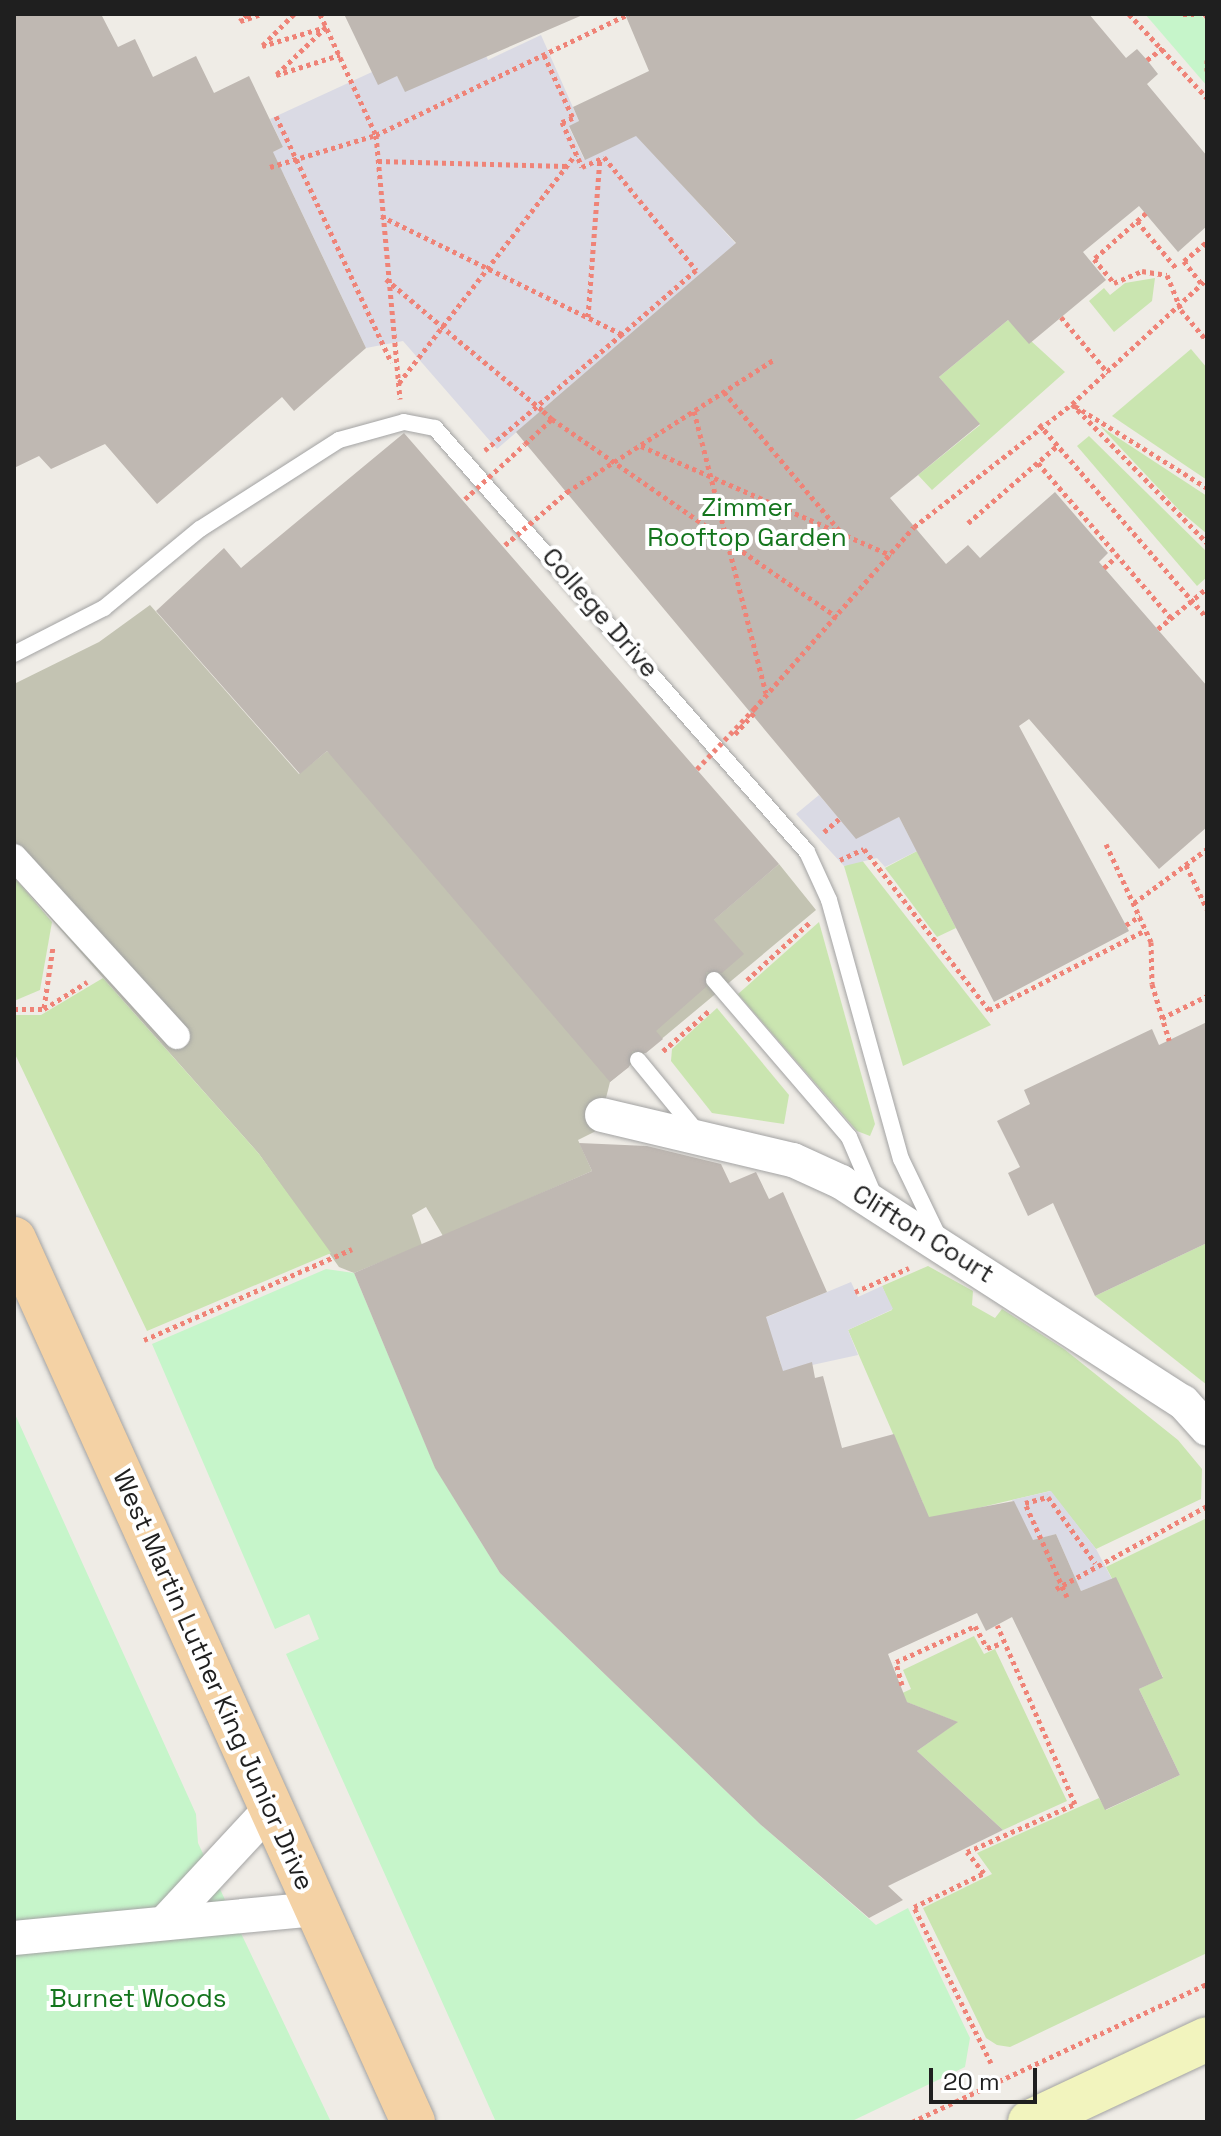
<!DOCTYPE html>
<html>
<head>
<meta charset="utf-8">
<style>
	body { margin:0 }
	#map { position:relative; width:1221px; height:2136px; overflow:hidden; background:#efece6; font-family:"Space Grotesk",sans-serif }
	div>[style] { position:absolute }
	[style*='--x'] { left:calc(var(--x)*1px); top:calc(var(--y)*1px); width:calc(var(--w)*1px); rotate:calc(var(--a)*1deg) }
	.construction>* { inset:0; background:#c3c3b2 }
	.grass>* { inset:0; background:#cae5b0 }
	.park>* { inset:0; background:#c6f5ca }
	.plaza>* { inset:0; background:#dadae4 }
	.building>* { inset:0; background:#bfb8b2 }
	.path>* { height:5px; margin-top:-2.5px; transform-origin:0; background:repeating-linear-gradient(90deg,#ef8377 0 4px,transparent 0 8px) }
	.roads { filter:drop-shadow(0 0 2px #a3a3a3) drop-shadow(0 0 2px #a3a3a3) }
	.service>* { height:16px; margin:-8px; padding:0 8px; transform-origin:8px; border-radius:8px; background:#fff }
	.pedestrian>* { height:26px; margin:-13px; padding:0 13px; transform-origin:13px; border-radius:13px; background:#fff }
	.minor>* { height:34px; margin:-17px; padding:0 17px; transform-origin:17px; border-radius:17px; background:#fff }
	.secondary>* { height:44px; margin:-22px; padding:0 22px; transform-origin:22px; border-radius:22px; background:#f2f4be }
	.primary>* { height:44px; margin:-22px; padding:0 22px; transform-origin:22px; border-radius:22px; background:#f4d2a5 }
	.path-bridge>* { height:5px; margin-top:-2.5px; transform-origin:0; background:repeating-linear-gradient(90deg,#ef8377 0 4px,transparent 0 8px) }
	span { translate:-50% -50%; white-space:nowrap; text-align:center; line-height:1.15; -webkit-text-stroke:8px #fff; paint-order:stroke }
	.park-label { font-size:26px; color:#14751d }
	.street-label { font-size:26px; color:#1f1f1f }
	.frame { position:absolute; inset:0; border:16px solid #1f1f1f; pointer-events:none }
	.scale { position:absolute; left:929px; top:2068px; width:108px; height:36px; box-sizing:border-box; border:4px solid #1f1f1f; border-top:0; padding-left:10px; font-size:24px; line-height:28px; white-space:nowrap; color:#1f1f1f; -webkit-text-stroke:6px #fff; paint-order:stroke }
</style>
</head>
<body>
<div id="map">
	<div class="construction">
		<i style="clip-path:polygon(150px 605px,299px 774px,327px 751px,624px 997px,779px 864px,816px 910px,610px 1082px,598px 1130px,578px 1140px,592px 1171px,443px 1236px,426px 1207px,412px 1215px,422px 1245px,354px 1273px,339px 1267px,259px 1154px,14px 877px,14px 684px,99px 642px)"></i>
	</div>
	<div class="grass">
		<i style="clip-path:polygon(1155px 278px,1152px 301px,1114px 332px,1089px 301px,1104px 288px,1110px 295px,1125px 283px)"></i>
		<i style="clip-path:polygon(1008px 320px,1065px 372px,932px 490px,918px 475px,980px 425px,939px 377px)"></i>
		<i style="clip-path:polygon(1191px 349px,1207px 368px,1207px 480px,1112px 416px)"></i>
		<i style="clip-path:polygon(1100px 426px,1207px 496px,1207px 534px,1180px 511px)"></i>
		<i style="clip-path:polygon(1089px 436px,1207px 552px,1207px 577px,1197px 586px,1077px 446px)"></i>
		<i style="clip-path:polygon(917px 851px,956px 928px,937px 937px,885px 868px)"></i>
		<i style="clip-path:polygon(861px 859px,991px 1025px,903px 1066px,844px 866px)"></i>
		<i style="clip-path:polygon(14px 877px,52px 922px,40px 990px,14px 1001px)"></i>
		<i style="clip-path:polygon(819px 922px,875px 1124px,870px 1136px,857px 1131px,738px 994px)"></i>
		<i style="clip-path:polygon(103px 978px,259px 1154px,331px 1253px,147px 1331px,14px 1052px,14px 1015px,41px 1015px)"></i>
		<i style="clip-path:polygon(717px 1008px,789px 1095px,784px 1124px,712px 1113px,671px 1061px,672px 1049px)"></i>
		<i style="clip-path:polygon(1207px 1243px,1207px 1385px,1095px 1296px)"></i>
		<i style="clip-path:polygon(928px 1266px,973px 1291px,972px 1305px,995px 1318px,1002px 1309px,1064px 1349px,1178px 1440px,1202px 1469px,1201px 1499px,1096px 1549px,1050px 1491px,864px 1535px,923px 1503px,848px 1330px,892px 1310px,882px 1286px)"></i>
		<i style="clip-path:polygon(1207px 1518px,1207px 1953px,1010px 2047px,997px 2045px,986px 2038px,923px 1908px,992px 1874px,977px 1853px,1099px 1798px,1106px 1810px,1180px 1775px,1139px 1689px,1163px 1677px,1106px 1567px)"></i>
		<i style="clip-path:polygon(974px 1636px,984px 1654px,995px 1649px,1067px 1801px,1003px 1830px,917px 1751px,957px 1722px,894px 1697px,911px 1689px,903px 1670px)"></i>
	</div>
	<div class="park">
		<i style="clip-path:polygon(1145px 14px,1199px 14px,1207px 21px,1207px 86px)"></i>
		<i style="clip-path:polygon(326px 1269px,354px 1273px,435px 1467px,500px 1573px,761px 1825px,876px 1925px,908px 1908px,970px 2038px,965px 2067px,850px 2122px,496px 2122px,286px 1654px,319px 1639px,309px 1614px,275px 1629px,152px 1344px)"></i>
		<i style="clip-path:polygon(14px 1412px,196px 1814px,198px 1843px,331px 2122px,14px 2122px)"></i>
	</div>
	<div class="plaza">
		<i style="clip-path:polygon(541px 35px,579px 121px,569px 127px,584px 159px,634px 132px,757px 267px,552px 401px,497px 449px,403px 341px,366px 348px,284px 175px,265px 156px,283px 147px,270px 119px,372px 72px,397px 76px,405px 91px,477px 38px,488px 60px)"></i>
		<i style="clip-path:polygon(819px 795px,856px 838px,899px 817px,917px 851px,885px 867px,877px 858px,844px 866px,796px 814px)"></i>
		<i style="clip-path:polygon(851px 1282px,858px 1297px,882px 1286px,893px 1309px,848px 1330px,858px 1355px,771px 1374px,781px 1364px,776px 1349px,763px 1353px,757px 1321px)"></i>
		<i style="clip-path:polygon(1051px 1491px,1096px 1549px,1112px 1579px,1081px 1591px,1056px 1534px,1033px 1541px,1012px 1500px)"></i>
	</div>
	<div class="building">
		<i style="clip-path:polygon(14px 14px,101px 14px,118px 47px,135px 39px,153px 77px,196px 56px,214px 93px,249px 76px,283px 147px,273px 152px,366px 348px,294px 411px,282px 397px,157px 504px,105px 444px,51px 469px,39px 456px,14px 468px)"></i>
		<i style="clip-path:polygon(344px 14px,585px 14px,405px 92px,397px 76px,378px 85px)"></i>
		<i style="clip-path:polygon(625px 14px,1089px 14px,1126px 58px,1137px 49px,1147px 60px,1158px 74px,1147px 84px,1207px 156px,1207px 226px,1178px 252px,1139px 206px,1083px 252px,1106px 280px,1029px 344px,1008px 320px,939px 377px,980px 424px,890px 498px,946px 564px,968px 545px,980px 558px,1055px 492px,1108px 553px,1099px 562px,1207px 686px,1207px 827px,1159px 869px,1029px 719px,1019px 726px,1129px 931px,994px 1002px,899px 817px,856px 839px,516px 432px,736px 243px,636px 136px,585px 160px,569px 126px,579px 121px,573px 107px,649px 71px)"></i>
		<i style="clip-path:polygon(404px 433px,779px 864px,714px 920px,744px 954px,722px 973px,706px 972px,706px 987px,656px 1031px,663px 1039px,646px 1053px,632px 1051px,629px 1067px,610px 1082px,327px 751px,300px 774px,156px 611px,224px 548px,241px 568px)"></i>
		<i style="clip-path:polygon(1207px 1022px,1207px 1243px,1095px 1296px,1053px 1203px,1028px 1216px,1008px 1173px,1020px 1167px,997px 1121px,1030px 1104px,1024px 1090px,1152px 1029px,1159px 1045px)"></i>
		<i style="clip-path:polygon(579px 1143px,647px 1146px,721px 1164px,730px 1183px,756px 1172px,769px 1199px,783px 1192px,827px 1292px,766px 1317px,783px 1371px,812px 1362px,815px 1378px,823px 1376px,842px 1448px,894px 1434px,929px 1517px,1014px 1501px,1033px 1540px,1056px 1534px,1081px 1591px,1116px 1577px,1163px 1678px,1139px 1689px,1180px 1775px,1105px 1810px,1012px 1617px,986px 1631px,977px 1613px,888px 1654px,907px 1702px,958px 1722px,917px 1751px,1003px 1830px,888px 1886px,903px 1900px,869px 1918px,761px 1825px,500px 1573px,435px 1468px,354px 1273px,592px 1171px)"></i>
	</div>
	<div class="path">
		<i style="--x:247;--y:14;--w:10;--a:135"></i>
		<i style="--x:240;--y:21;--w:22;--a:-18"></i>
		<i style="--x:294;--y:14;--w:45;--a:135"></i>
		<i style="--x:262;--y:46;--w:67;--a:-16.5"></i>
		<i style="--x:326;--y:27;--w:69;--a:136.2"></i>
		<i style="--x:276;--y:75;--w:67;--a:-17.4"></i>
		<i style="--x:320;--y:14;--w:133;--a:65.2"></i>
		<i style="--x:376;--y:135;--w:265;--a:84.8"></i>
		<i style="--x:1129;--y:14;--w:115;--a:47.1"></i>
		<i style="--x:1183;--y:14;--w:11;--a:0"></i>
		<i style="--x:1205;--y:14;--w:4;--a:56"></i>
		<i style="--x:544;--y:55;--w:69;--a:65.3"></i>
		<i style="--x:573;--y:118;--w:12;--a:160"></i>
		<i style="--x:562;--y:122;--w:49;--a:66"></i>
		<i style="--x:582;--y:167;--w:24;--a:-24"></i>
		<i style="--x:604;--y:157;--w:146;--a:50.8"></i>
		<i style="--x:696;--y:270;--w:98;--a:139.1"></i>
		<i style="--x:1147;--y:60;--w:21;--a:-37"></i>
		<i style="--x:1207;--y:60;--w:11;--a:90"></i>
		<i style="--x:276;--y:116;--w:272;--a:64.9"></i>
		<i style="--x:378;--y:161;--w:188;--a:1.5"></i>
		<i style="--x:270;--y:167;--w:111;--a:-16.8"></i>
		<i style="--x:376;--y:135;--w:280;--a:-25.6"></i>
		<i style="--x:1146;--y:213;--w:69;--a:138.5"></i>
		<i style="--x:1094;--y:259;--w:31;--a:50"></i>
		<i style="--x:1114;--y:283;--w:30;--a:-23"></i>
		<i style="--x:1142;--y:271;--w:25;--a:9"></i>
		<i style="--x:381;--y:216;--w:268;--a:26.1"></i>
		<i style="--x:622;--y:334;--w:180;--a:139.7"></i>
		<i style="--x:1137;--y:221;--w:61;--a:50.3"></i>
		<i style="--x:1167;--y:275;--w:38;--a:68"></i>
		<i style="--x:1181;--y:310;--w:40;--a:50"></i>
		<i style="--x:386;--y:279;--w:96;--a:40.3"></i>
		<i style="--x:1201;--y:283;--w:28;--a:-128"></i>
		<i style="--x:1184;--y:261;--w:30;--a:-40"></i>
		<i style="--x:588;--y:317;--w:158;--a:-85.7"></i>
		<i style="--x:1061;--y:317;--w:73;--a:50"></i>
		<i style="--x:399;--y:383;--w:289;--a:-52.3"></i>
		<i style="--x:724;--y:392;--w:181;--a:50.2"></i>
		<i style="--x:1072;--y:404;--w:194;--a:45.8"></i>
		<i style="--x:1075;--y:406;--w:155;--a:31.8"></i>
		<i style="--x:694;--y:411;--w:291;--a:75.7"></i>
		<i style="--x:552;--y:419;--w:347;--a:34.8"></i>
		<i style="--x:1039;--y:424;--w:257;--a:49.1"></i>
		<i style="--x:525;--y:444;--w:37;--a:-43"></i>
		<i style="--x:552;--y:419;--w:13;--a:-138"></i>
		<i style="--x:641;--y:446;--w:273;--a:23.6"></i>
		<i style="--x:1038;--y:463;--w:204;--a:49.4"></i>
		<i style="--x:567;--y:492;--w:247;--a:-32.6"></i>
		<i style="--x:968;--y:523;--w:118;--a:-40.9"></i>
		<i style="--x:1104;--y:568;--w:18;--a:-43"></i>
		<i style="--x:1158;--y:629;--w:64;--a:-39.9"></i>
		<i style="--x:754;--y:709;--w:242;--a:-48.7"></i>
		<i style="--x:914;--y:527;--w:200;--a:-37.9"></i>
		<i style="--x:1072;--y:404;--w:184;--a:-42.8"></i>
		<i style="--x:735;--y:734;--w:31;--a:-48"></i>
		<i style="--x:824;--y:832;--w:20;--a:-41"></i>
		<i style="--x:1106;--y:844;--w:108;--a:65.3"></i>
		<i style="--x:1151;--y:942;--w:42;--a:88.6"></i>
		<i style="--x:1152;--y:984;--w:59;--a:73.1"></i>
		<i style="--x:840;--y:860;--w:26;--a:-25"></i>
		<i style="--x:864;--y:849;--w:204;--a:52.2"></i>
		<i style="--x:989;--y:1010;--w:176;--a:-27"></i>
		<i style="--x:1186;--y:865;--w:49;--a:64.5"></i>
		<i style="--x:1134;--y:903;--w:91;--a:-36.5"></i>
		<i style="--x:1126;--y:925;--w:17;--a:-33"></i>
		<i style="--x:747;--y:980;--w:86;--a:-42.6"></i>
		<i style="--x:44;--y:1008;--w:62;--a:-81.6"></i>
		<i style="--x:14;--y:1009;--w:30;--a:0"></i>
		<i style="--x:44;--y:1009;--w:51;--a:-32.1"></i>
		<i style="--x:1162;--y:1018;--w:50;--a:-26.1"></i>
		<i style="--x:663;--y:1051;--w:62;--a:-41.1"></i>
		<i style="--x:855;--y:1292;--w:59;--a:-24"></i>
		<i style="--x:144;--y:1340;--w:227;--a:-23.6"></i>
		<i style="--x:1056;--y:1589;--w:172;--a:-28.8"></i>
		<i style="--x:1067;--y:1597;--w:103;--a:-114.1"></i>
		<i style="--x:1025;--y:1503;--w:24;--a:-15"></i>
		<i style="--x:1048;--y:1497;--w:81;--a:54.5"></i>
		<i style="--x:902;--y:1685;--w:24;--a:-105"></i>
		<i style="--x:896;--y:1662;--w:87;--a:-24.5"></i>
		<i style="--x:975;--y:1626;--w:25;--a:61"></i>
		<i style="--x:987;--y:1648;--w:16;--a:-18"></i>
		<i style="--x:991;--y:2063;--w:174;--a:-116.3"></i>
		<i style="--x:914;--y:1907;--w:78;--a:-25.9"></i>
		<i style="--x:984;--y:1873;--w:27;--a:-129"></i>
		<i style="--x:967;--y:1852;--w:118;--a:-24"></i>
		<i style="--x:1075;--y:1804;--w:195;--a:-113.5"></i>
		<i style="--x:912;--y:2122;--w:326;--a:-25.1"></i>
	</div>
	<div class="roads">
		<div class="service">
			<i style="--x:14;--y:654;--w:101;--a:-27.1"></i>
			<i style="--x:104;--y:608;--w:124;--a:-39.5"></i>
			<i style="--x:200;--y:529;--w:165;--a:-32.6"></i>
			<i style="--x:339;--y:440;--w:67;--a:-15.5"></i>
			<i style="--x:404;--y:422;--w:32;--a:11"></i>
			<i style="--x:435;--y:428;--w:564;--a:48.74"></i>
			<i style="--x:807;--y:852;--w:53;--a:65.4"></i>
			<i style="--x:829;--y:900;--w:269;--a:74.5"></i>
			<i style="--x:901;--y:1159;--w:88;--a:64.3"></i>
			<i style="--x:714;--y:980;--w:207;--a:49.3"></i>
			<i style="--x:849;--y:1137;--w:66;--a:66.9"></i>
			<i style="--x:638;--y:1060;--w:94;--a:50.6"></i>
		</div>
		<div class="pedestrian">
			<i style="--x:14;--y:857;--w:242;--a:47.7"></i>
		</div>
		<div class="minor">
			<i style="--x:602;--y:1115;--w:196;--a:13.3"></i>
			<i style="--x:793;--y:1160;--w:53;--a:24.6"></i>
			<i style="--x:841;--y:1182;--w:407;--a:32.8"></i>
			<i style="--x:1183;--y:1402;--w:36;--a:48"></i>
			<i style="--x:168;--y:1919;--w:151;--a:-47.1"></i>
			<i style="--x:14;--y:1938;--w:303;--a:-5.5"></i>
		</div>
		<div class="secondary">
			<i style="--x:1030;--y:2122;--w:195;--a:-25.1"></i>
		</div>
		<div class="primary">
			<i style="--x:14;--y:1239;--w:969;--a:65.68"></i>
		</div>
	</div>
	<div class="path-bridge">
		<i style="--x:459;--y:341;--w:108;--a:39.7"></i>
		<i style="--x:465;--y:499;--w:81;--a:-42.5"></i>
		<i style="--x:505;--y:545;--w:82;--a:-40.5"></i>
		<i style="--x:697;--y:769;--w:83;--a:-46.5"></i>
	</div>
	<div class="park-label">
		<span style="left:747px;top:523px">Zimmer<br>Rooftop Garden</span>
		<span style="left:138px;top:1999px">Burnet Woods</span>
	</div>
	<div class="street-label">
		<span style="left:600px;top:613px;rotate:49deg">College Drive</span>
		<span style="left:923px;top:1234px;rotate:32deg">Clifton Court</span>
		<span style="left:213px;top:1680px;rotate:66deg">West Martin Luther King Junior Drive</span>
	</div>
	<div class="frame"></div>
	<div class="scale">20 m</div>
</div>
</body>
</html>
